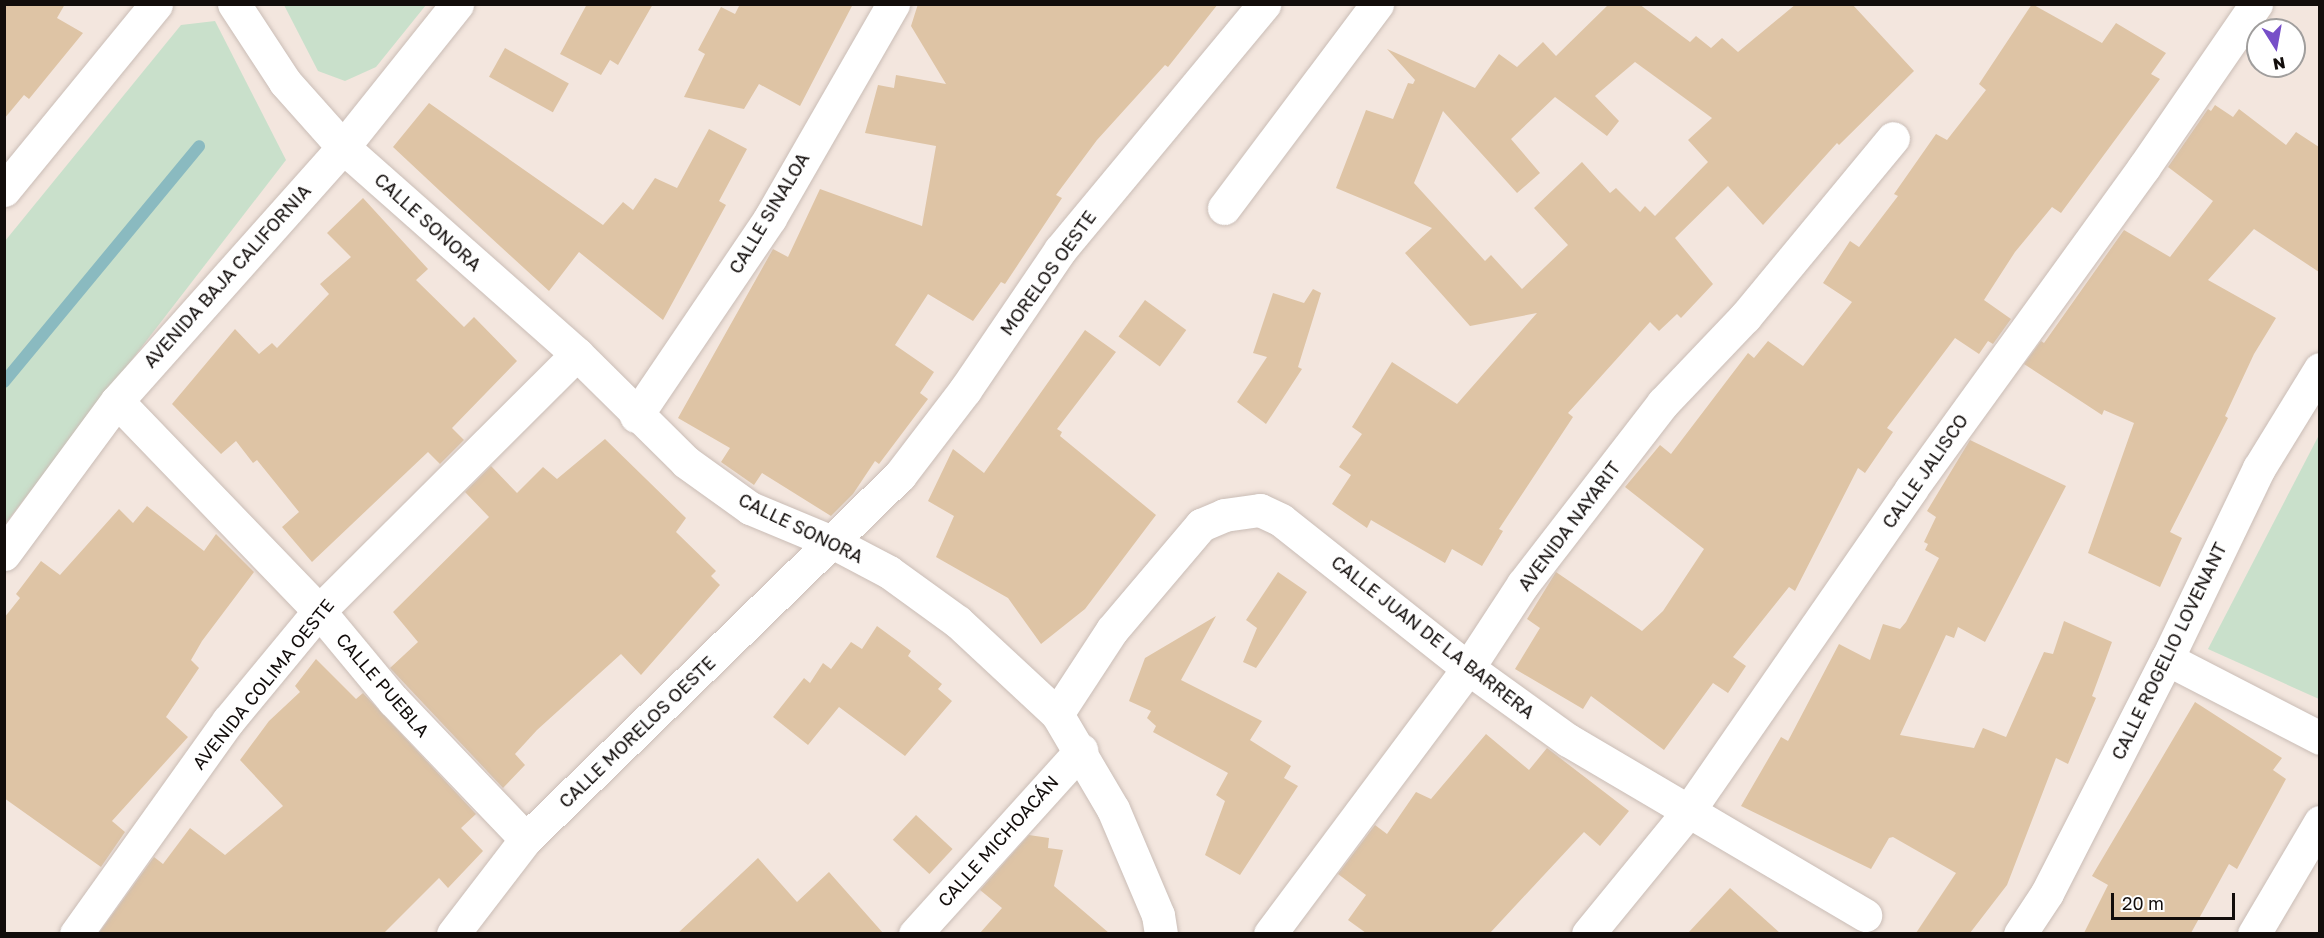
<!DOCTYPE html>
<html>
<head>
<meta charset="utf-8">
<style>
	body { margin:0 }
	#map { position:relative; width:2324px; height:938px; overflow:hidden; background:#f3e6de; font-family:"Golos Text",sans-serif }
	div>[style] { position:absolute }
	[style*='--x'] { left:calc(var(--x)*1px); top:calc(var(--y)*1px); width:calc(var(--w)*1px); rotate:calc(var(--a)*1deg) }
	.green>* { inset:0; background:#c9e0cb }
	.stream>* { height:12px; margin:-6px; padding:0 6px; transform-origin:6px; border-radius:6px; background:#8abac0 }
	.building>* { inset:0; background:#dec4a5; transform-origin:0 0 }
	.roads { filter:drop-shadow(0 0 2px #cabdb6) drop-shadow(0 0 2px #cabdb6) }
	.minor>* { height:33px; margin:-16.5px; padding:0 16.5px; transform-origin:16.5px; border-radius:16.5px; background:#fff }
	.tertiary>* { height:33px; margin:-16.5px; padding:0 16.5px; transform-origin:16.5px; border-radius:16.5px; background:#fff }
	.secondary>* { height:33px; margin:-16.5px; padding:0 16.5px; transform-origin:16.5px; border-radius:16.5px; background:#fff }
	span { translate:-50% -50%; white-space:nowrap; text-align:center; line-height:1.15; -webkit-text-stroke:6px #fff; paint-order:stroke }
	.street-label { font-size:18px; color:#120d0b }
	.frame { position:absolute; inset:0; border:6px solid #120d0b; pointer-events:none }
	.north { position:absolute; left:2246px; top:18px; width:60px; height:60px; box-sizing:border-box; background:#fff; border:2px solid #a09e9d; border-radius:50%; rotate:169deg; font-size:16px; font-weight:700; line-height:24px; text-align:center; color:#120d0b }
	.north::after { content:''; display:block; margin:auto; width:21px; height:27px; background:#774fc8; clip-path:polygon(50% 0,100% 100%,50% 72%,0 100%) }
	.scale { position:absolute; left:2111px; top:893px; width:124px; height:27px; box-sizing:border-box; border:3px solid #120d0b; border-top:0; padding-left:8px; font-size:18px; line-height:21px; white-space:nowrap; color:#120d0b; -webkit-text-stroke:4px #fff; paint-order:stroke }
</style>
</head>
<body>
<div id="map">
	<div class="green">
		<i style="clip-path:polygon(284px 5px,426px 5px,376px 67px,345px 81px,318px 71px)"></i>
		<i style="clip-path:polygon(215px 21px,286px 160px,5px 524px,5px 241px,181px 25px)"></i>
		<i style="clip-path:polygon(2319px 435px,2319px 699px,2208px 649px)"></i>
	</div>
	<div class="stream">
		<i style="--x:4;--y:382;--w:306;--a:-50.4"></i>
	</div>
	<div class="building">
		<i style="clip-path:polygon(4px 4px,65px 4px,57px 18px,83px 33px,29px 99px,24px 95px,4px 119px)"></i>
		<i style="clip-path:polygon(587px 4px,653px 4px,618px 65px,610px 60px,601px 75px,560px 54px)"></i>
		<i style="clip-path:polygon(740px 4px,853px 4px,800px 106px,759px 84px,744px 109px,684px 97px,705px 54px,698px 50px,721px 7px,735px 14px)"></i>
		<i style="clip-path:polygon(918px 4px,1218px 4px,1168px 67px,1165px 65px,1097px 140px,1056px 195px,1062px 198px,1005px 284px,1001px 282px,973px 321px,928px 294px,895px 345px,934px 372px,920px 393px,928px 399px,879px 464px,875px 461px,853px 494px,831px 516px,762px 473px,754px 485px,721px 462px,730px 448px,678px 418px,773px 249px,788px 257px,820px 189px,922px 226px,936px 146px,865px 133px,878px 85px,894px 88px,896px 75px,946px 84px,911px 26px)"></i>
		<i style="clip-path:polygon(evenodd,1609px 4px,1639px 4px,1690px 42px,1696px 36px,1711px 48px,1722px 38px,1738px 52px,1796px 4px,1852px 4px,1914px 71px,1839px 145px,1837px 143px,1763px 225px,1728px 186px,1675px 238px,1713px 284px,1681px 318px,1677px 314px,1659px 331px,1650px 322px,1568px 413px,1573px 417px,1499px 529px,1503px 531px,1482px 566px,1452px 549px,1445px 563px,1371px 520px,1367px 528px,1332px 504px,1351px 475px,1339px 467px,1362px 434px,1352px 427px,1392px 362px,1457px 404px,1537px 313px,1470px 326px,1405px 253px,1432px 228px,1336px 188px,1366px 110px,1393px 119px,1408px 83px,1413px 84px,1415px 80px,1387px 49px,1475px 88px,1499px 54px,1517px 67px,1543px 42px,1556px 56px,1609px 4px,1635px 62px,1712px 118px,1688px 140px,1708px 162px,1655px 216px,1645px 206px,1640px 212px,1616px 188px,1610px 193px,1582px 162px,1534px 208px,1568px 245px,1522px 289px,1491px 255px,1485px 261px,1414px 183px,1443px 111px,1517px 193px,1540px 173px,1511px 139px,1555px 97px,1607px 136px,1619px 121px,1595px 96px,1635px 62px)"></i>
		<i style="clip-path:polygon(2032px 4px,2102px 43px,2116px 23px,2166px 53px,2151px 74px,2160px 79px,2061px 213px,2052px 207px,2015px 252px,1984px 300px,2011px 319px,1993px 344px,1988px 341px,1979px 354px,1955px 338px,1887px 428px,1893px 432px,1865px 473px,1858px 468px,1795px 591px,1789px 587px,1733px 657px,1746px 666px,1728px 693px,1713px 683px,1664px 750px,1591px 696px,1583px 709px,1515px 669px,1540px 628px,1527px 619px,1556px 572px,1642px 631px,1663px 611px,1704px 549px,1625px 487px,1660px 445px,1671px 454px,1748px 353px,1754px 358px,1768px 341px,1803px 366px,1852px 302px,1823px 283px,1850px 241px,1859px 247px,1898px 196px,1894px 194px,1936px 134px,1947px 140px,1986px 90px,1979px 84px)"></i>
		<i style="left:505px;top:48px;width:73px;height:33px;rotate:29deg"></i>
		<i style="clip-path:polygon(429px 103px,603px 225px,623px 202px,633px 210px,655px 178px,677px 188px,709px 129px,747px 149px,719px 201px,726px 205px,663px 320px,579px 252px,549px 291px,440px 191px,393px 147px)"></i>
		<i style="clip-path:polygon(2215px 105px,2233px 117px,2239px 109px,2286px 145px,2296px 132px,2319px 147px,2319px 272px,2254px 229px,2208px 280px,2276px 318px,2254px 354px,2225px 416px,2228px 418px,2170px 532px,2182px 538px,2160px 587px,2088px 553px,2134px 423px,2104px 410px,2102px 415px,2024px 364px,2041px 341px,2044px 343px,2124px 230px,2170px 257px,2213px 201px,2168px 167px,2208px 109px,2211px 111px)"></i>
		<i style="clip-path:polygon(363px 198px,428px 269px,416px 280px,464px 327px,474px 317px,517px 361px,452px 428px,464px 440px,440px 464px,428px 452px,312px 562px,282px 527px,299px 512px,257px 460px,253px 463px,236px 441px,221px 454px,172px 404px,235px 329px,259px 354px,272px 343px,277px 348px,329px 294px,320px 284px,351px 257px,327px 233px)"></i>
		<i style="clip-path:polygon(1313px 289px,1321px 293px,1298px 367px,1302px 369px,1266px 424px,1237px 402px,1267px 357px,1253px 353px,1273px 293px,1304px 303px)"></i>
		<i style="left:1145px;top:300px;width:51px;height:45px;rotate:36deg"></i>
		<i style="clip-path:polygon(1085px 330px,1116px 352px,1057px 429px,1062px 432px,1060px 436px,1156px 515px,1085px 609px,1041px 644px,1008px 598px,936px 557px,954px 516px,928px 501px,953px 449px,984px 473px)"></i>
		<i style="clip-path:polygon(605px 439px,686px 518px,676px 532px,716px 571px,711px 576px,720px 585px,641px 675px,621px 654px,537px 730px,515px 754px,525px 765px,503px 788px,390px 668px,418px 642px,393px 612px,489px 517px,465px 492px,491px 466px,517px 493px,543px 467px,557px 479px)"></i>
		<i style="clip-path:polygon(1970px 440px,2066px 486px,1985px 642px,1958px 627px,1954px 638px,1946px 635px,1900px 735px,1974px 748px,1983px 728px,2006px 737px,2044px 652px,2053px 654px,2064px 621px,2112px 642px,2092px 696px,2096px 698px,2068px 764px,2056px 758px,2007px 885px,1970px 933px,1916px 933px,1956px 873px,1893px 837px,1889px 838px,1871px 869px,1741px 806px,1781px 737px,1788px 741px,1839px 644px,1870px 660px,1883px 624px,1900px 629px,1906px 622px,1939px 558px,1925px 550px,1928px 544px,1924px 542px,1936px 517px,1927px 511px)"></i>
		<i style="clip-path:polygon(147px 506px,204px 551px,216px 534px,254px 572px,202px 641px,191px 660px,199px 668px,166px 717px,188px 737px,112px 821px,125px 832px,101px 867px,4px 798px,4px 618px,20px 598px,16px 594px,41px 561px,60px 575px,119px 509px,133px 523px)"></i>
		<i style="clip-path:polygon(1278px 572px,1307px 592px,1256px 668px,1243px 662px,1257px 628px,1246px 620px)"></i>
		<i style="clip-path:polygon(1216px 616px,1181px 680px,1262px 721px,1250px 740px,1291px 766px,1284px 778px,1298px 786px,1240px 875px,1205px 855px,1225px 801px,1216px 795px,1228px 773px,1153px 732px,1156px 726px,1147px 718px,1151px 711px,1129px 701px,1145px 658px)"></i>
		<i style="clip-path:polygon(877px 626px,911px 651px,908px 656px,942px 684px,938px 689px,952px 701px,905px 756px,839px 707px,808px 745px,773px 717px,804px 678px,810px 683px,823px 663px,831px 669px,851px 642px,862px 649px)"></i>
		<i style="clip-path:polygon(316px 659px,356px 699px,363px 693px,476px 814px,461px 828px,483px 851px,448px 888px,439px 878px,384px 933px,99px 933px,154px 857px,163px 864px,190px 828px,225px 855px,283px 806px,240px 760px,269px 721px,300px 692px,295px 686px)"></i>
		<i style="clip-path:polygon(2195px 702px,2282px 758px,2273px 770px,2286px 779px,2237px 869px,2229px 864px,2191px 933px,2084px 933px,2108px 885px,2092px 876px)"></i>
		<i style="clip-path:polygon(1486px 734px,1529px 770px,1547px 748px,1629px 811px,1600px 846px,1584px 832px,1490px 933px,1366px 933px,1348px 920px,1366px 895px,1338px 874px,1375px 825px,1387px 834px,1416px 792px,1431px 799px)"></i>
		<i style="left:916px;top:815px;width:50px;height:34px;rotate:43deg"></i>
		<i style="clip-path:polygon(1029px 835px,1049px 838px,1048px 848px,1063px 850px,1054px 886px,1109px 933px,980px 933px,1002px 908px,980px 890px)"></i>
		<i style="clip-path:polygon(758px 858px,797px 902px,829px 872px,883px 933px,678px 933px)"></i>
		<i style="clip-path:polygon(1730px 888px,1780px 933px,1688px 933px)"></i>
	</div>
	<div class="roads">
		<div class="minor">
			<i style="--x:1224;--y:208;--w:255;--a:-53.1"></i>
			<i style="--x:117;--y:401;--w:291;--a:46.1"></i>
			<i style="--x:319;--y:611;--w:116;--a:50.3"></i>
			<i style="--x:393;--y:700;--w:192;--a:46.3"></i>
			<i style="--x:636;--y:416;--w:239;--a:-55.9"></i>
			<i style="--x:770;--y:218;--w:247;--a:-60.1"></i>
			<i style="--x:1057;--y:714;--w:100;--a:-56.8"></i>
			<i style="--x:1112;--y:630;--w:138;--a:-49.7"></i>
			<i style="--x:1201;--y:525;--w:25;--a:-23"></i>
			<i style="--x:1224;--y:515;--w:36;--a:-8"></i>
			<i style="--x:1260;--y:510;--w:23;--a:25"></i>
			<i style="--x:1281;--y:520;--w:238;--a:38.4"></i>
			<i style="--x:1468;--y:668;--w:123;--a:35.8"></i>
			<i style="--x:1568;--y:740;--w:345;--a:30.5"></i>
			<i style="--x:76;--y:934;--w:262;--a:-54.5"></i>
			<i style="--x:228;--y:721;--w:143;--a:-50.4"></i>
			<i style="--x:319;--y:611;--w:364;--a:-44.9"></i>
			<i style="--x:453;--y:934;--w:120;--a:-52.5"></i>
			<i style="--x:526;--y:839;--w:522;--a:-44.22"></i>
			<i style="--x:900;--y:475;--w:107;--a:-52.6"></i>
			<i style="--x:965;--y:390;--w:169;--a:-55.8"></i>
			<i style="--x:1060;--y:250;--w:320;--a:-50.3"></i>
			<i style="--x:915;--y:934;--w:248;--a:-47.9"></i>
			<i style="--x:1270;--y:934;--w:332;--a:-53.3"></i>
			<i style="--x:1468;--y:668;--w:100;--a:-56.8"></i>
			<i style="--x:1523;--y:584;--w:229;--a:-52.3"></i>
			<i style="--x:1663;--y:403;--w:119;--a:-46.4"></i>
			<i style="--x:1745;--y:317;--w:232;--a:-50.4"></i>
			<i style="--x:1588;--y:934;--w:156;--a:-50.7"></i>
			<i style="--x:1687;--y:813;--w:394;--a:-55.3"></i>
			<i style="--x:1911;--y:489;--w:397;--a:-54.1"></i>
			<i style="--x:2144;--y:167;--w:198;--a:-55.5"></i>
			<i style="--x:2254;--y:934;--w:130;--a:-59.5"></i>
		</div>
		<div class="tertiary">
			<i style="--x:234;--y:4;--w:93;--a:56.8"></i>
			<i style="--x:285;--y:82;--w:87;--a:48.3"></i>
			<i style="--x:343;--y:147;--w:312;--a:41.5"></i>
			<i style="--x:577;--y:354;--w:153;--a:44.7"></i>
			<i style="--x:686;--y:462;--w:79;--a:35.7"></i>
			<i style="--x:750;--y:508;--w:91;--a:22.6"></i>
			<i style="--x:834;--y:543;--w:62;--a:27.8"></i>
			<i style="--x:889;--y:572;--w:85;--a:35.9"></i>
			<i style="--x:958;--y:622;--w:135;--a:42.9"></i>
			<i style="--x:1057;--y:714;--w:110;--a:59.5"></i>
			<i style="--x:1113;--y:809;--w:115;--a:67"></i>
			<i style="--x:1158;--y:915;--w:19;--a:81"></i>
			<i style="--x:2167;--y:659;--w:172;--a:27.3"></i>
			<i style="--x:2020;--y:934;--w:49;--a:-56.6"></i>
			<i style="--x:2047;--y:893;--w:263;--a:-62.9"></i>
			<i style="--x:2167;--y:659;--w:212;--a:-64.3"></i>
			<i style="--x:2259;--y:468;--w:116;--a:-58.4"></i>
		</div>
		<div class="secondary">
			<i style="--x:4;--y:190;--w:240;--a:-50.7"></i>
			<i style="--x:4;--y:554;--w:190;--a:-53.6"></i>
			<i style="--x:117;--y:401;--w:340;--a:-48.3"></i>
			<i style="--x:343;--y:147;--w:183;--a:-51.4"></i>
		</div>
	</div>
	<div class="street-label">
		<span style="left:769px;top:213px;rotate:-59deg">CALLE SINALOA</span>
		<span style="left:428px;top:222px;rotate:42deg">CALLE SONORA</span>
		<span style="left:1048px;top:273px;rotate:-54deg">MORELOS OESTE</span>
		<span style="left:227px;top:276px;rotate:-48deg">AVENIDA BAJA CALIFORNIA</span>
		<span style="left:1925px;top:471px;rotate:-55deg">CALLE JALISCO</span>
		<span style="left:1569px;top:526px;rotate:-53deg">AVENIDA NAYARIT</span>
		<span style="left:801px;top:528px;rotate:26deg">CALLE SONORA</span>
		<span style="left:1433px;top:637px;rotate:38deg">CALLE JUAN DE LA BARRERA</span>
		<span style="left:2169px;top:651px;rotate:-64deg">CALLE ROGELIO LOVENANT</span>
		<span style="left:263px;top:684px;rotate:-51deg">AVENIDA COLIMA OESTE</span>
		<span style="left:383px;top:685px;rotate:49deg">CALLE PUEBLA</span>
		<span style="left:637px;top:732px;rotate:-44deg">CALLE MORELOS OESTE</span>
		<span style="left:998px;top:841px;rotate:-48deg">CALLE MICHOACÁN</span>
	</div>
	<div class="frame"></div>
	<div class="north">N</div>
	<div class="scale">20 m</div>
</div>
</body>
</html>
